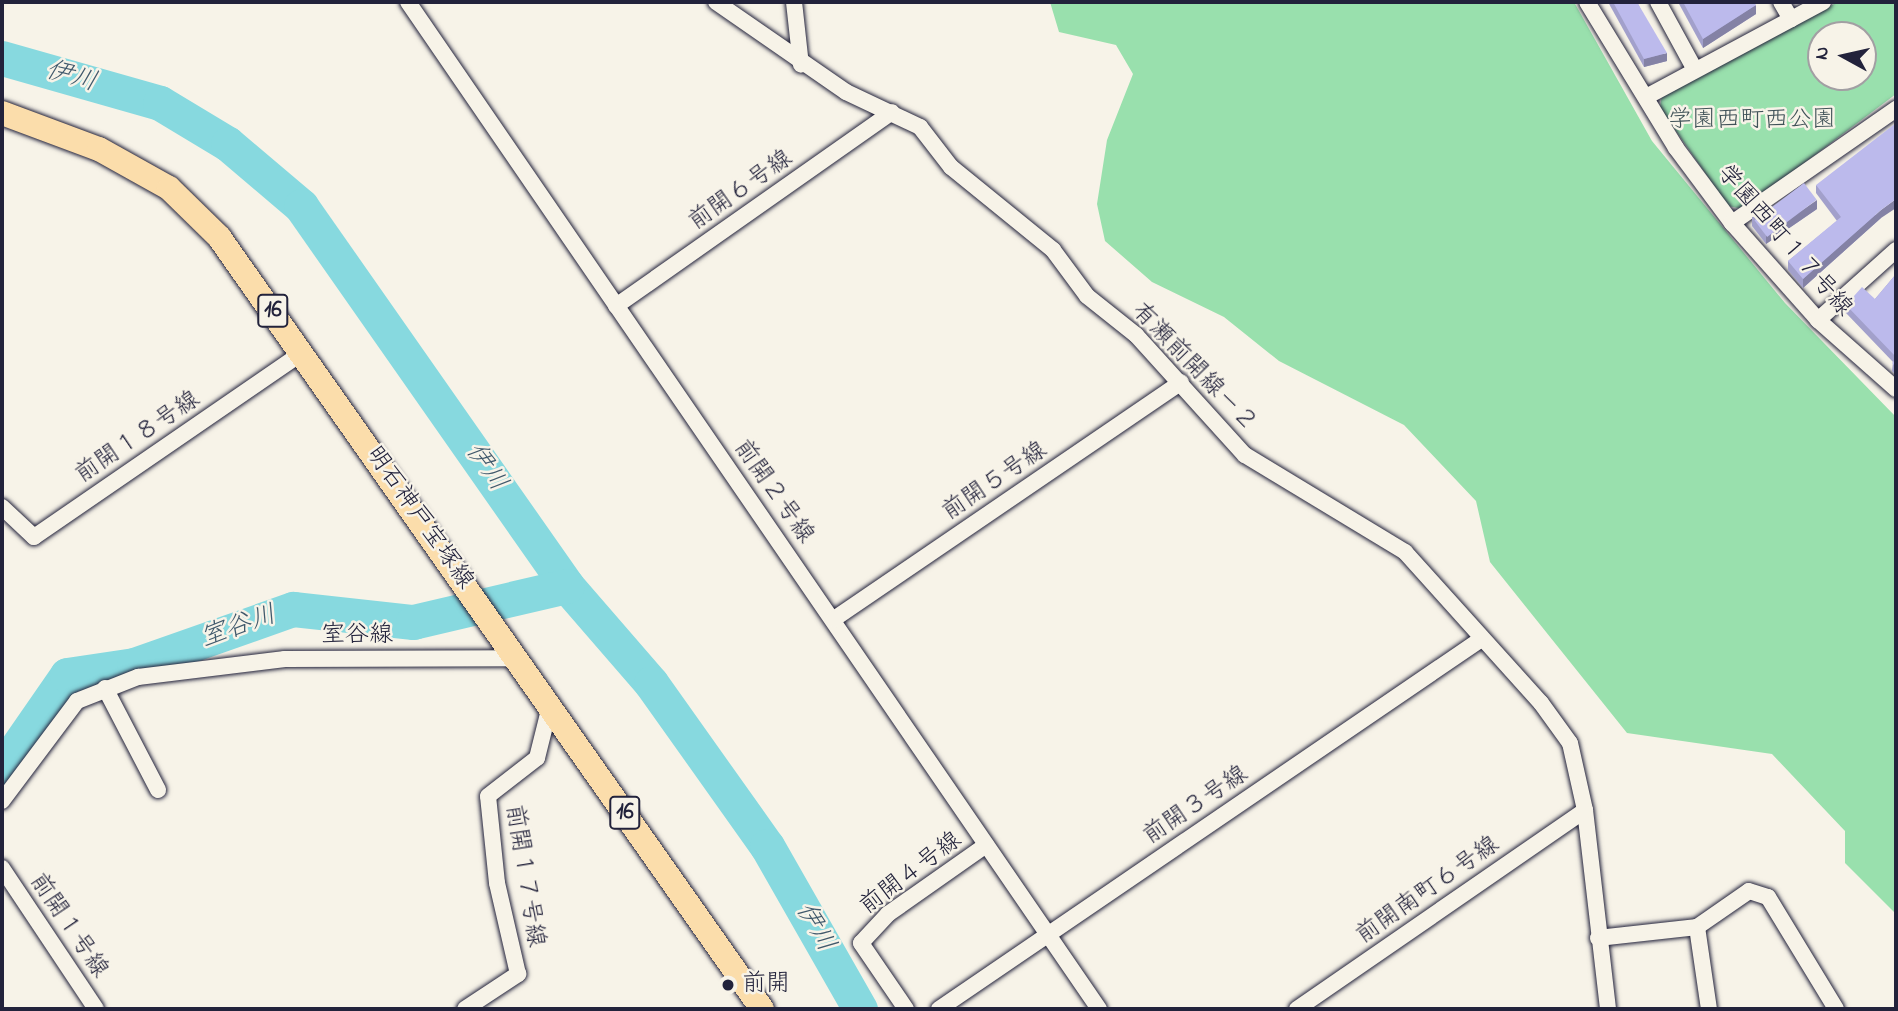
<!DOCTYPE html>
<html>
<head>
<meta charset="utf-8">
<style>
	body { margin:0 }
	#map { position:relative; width:1898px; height:1011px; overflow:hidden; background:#f7f3e8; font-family:"Indie Flower","Klee One",sans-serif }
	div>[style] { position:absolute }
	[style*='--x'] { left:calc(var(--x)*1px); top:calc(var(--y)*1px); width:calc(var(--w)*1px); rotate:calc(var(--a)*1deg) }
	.green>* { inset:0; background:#99e0ad }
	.river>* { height:35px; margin:-17.5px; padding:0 17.5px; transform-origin:17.5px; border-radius:17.5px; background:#87d9df }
	.roads { filter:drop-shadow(0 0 2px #22223b) drop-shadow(0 0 2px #22223b) }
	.minor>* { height:16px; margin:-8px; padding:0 8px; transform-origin:8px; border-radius:8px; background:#f7f3e8 }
	.primary>* { height:24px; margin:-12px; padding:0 12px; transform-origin:12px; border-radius:12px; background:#fbddab }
	.wall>* { inset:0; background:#a2a0cb }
	.shaded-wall>* { inset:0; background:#8482a5 }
	.building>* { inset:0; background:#bcbaec; transform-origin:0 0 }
	.dots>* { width:19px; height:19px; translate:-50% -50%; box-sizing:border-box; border:4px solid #f7f3e8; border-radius:50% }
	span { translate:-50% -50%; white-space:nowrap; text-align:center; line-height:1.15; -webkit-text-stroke:5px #f7f3e8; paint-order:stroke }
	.shield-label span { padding:2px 5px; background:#f7f3e8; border:2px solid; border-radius:5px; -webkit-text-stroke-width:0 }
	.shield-label { font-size:23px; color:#22223b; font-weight:700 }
	.park-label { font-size:24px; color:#405258 }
	.street-label { font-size:24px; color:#22223b }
	.poi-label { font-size:24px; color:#22223b }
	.left { translate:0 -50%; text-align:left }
	.water-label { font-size:26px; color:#40596c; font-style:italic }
	.frame { position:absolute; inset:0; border:4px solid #22223b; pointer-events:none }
	.north { position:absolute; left:1807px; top:21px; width:70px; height:70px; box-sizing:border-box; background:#f7f3e8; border:2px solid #a29fa3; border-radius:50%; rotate:278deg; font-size:19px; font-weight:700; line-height:28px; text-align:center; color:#22223b }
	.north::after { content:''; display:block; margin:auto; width:24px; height:32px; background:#22223b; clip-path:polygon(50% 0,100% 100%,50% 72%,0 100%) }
</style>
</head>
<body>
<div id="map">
	<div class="green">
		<i style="clip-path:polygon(1050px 2px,1574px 2px,1652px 141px,1785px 303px,1896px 417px,1896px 914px,1845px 863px,1845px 831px,1772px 754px,1627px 733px,1490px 562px,1476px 501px,1404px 425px,1279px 361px,1224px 317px,1152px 282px,1105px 241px,1097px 204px,1107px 140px,1133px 74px,1116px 45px,1059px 32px)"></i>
		<i style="clip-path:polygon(evenodd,1838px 2px,1896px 2px,1896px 94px,1743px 209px,1728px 206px,1660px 108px,1662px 94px,1838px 2px,1821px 35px,1863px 35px,1863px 77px,1821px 77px,1821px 35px)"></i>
	</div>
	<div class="river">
		<i style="--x:2;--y:58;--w:164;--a:15.9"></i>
		<i style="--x:160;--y:103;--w:79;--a:31.1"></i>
		<i style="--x:228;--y:144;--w:96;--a:40.3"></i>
		<i style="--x:301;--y:206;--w:464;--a:55"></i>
		<i style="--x:567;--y:586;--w:128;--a:49.1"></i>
		<i style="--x:651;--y:683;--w:200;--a:54.6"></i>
		<i style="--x:767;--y:846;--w:188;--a:60.3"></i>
		<i style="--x:2;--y:769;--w:114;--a:-55.3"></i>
		<i style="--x:67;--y:675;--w:68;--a:-8.5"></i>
		<i style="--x:134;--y:665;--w:169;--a:-19.4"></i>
		<i style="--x:293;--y:609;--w:121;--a:6.2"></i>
		<i style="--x:413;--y:622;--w:158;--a:-13.2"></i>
	</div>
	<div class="roads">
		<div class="minor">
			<i style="--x:408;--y:2;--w:1221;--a:55.54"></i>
			<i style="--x:716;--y:2;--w:158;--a:34.7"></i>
			<i style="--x:846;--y:92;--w:82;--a:25.3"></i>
			<i style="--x:920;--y:127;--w:51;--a:52.2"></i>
			<i style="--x:951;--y:167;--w:132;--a:39.1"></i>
			<i style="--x:1053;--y:250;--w:57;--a:53.5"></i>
			<i style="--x:1087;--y:296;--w:63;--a:38.5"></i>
			<i style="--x:1136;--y:335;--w:162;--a:47.8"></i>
			<i style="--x:1245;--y:455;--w:187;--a:31.2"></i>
			<i style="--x:1405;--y:552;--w:203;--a:48"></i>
			<i style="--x:1541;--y:703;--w:49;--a:54.1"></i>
			<i style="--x:1570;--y:743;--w:69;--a:77.4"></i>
			<i style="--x:1585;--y:810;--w:200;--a:83.4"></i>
			<i style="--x:794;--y:2;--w:63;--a:83.7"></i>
			<i style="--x:1587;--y:2;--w:171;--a:58.6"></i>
			<i style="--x:1676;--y:148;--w:94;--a:53.3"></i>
			<i style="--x:1732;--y:223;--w:130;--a:48.4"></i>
			<i style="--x:1818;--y:320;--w:104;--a:41.5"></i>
			<i style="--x:1658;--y:2;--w:77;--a:61.4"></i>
			<i style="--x:1781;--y:2;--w:20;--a:60"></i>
			<i style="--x:1646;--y:97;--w:201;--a:-28.2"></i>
			<i style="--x:1732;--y:223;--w:200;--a:-34.8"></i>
			<i style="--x:616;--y:306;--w:337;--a:-35.1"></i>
			<i style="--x:1818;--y:320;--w:105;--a:-41.9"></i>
			<i style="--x:2;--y:507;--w:44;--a:43.2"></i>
			<i style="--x:34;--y:537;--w:326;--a:-34.5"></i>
			<i style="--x:834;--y:619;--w:420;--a:-34.3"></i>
			<i style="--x:105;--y:688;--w:115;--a:62.5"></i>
			<i style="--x:2;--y:801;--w:125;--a:-53.1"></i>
			<i style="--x:77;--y:701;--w:66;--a:-21.5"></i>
			<i style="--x:138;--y:677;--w:148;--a:-7"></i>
			<i style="--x:285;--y:659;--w:231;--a:-0.2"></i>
			<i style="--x:2;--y:868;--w:169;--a:56.3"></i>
			<i style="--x:1697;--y:927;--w:83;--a:81.7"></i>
			<i style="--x:1598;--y:938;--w:100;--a:-6.3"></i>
			<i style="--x:1697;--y:927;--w:63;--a:-34.7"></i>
			<i style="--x:1749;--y:891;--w:20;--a:18"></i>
			<i style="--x:1768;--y:897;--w:131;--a:58.7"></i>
			<i style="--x:465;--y:1009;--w:64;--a:-33.4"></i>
			<i style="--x:518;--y:974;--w:93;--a:-103"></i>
			<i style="--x:497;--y:883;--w:87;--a:-95.9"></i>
			<i style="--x:488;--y:796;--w:62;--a:-37.8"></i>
			<i style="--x:537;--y:758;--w:54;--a:-76"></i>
			<i style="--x:906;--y:1009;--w:80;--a:-124.3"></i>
			<i style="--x:861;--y:943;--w:40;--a:-47"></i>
			<i style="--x:888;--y:914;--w:120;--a:-35.1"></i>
			<i style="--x:939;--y:1009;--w:655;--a:-34.3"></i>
			<i style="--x:1297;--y:1009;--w:350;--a:-34.6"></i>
		</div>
		<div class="primary">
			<i style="--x:2;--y:113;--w:103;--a:20.4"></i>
			<i style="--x:99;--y:149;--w:80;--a:29.1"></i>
			<i style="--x:169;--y:188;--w:70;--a:44.4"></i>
			<i style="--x:219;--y:237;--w:944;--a:54.88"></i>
		</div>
	</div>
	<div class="wall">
		<i style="clip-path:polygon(1608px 2px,1637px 2px,1667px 61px,1644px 67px)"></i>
		<i style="clip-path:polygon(1678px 2px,1754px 2px,1756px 14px,1703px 48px)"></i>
		<i style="clip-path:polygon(1816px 185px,1881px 218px,1803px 288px,1788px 270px,1788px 261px,1837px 221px,1816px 193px)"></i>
		<i style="clip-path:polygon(1817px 209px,1766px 244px,1752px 226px,1752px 217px)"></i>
		<i style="clip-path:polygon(1896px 274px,1896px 375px,1892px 371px,1893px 362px,1846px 313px,1846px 305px,1875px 299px)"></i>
	</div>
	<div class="shaded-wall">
		<i style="clip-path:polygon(1756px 5px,1756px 14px,1703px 48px,1703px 39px)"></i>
		<i style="clip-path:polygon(1667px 53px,1667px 61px,1644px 67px,1644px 59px)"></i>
		<i style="clip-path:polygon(1896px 199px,1896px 208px,1881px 218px,1803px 288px,1803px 279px,1881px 210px)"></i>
		<i style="clip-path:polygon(1817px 200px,1817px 209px,1766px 244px,1766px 235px)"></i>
	</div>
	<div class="building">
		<i style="clip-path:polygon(1613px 2px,1637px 2px,1667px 53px,1644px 59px)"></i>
		<i style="clip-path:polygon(1683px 2px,1754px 2px,1756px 5px,1703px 39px)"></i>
		<i style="clip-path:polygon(1896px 123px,1896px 199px,1881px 210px,1803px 279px,1788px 261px,1841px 217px,1816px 185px)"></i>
		<i style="left:1804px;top:183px;width:21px;height:62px;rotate:53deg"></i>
		<i style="clip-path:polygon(1896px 274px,1896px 357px,1846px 305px,1862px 287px,1875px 299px)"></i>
		<i style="clip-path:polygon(1896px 359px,1896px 367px,1892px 363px)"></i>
	</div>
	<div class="dots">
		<i style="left:728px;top:985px;background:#22223b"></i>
	</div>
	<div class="shield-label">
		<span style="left:273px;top:311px">16</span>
		<span style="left:625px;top:813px">16</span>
	</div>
	<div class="park-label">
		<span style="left:1752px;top:121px">学園西町西公園</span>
	</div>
	<div class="street-label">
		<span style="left:741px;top:191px;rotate:-35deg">前開６号線</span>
		<span style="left:1784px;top:241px;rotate:49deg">学園西町１７号線</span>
		<span style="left:1194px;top:368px;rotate:46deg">有瀬前開線－２</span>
		<span style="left:138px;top:438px;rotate:-34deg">前開１８号線</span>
		<span style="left:995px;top:482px;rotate:-34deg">前開５号線</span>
		<span style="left:773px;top:492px;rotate:55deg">前開２号線</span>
		<span style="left:419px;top:518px;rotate:55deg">明石神戸宝塚線</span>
		<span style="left:357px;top:636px">室谷線</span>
		<span style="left:1196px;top:806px;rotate:-34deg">前開３号線</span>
		<span style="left:911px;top:874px;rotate:-37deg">前開４号線</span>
		<span style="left:524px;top:876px;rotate:81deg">前開１７号線</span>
		<span style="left:1428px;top:891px;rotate:-35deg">前開南町６号線</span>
		<span style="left:68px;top:926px;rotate:56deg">前開１号線</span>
	</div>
	<div class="poi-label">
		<span class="left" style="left:742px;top:985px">前開</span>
	</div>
	<div class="water-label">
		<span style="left:71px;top:78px;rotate:16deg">伊川</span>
		<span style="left:485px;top:468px;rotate:55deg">伊川</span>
		<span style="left:239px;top:628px;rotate:-19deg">室谷川</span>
		<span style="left:814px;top:928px;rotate:60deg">伊川</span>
	</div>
	<div class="frame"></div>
	<div class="north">N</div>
</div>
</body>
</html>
